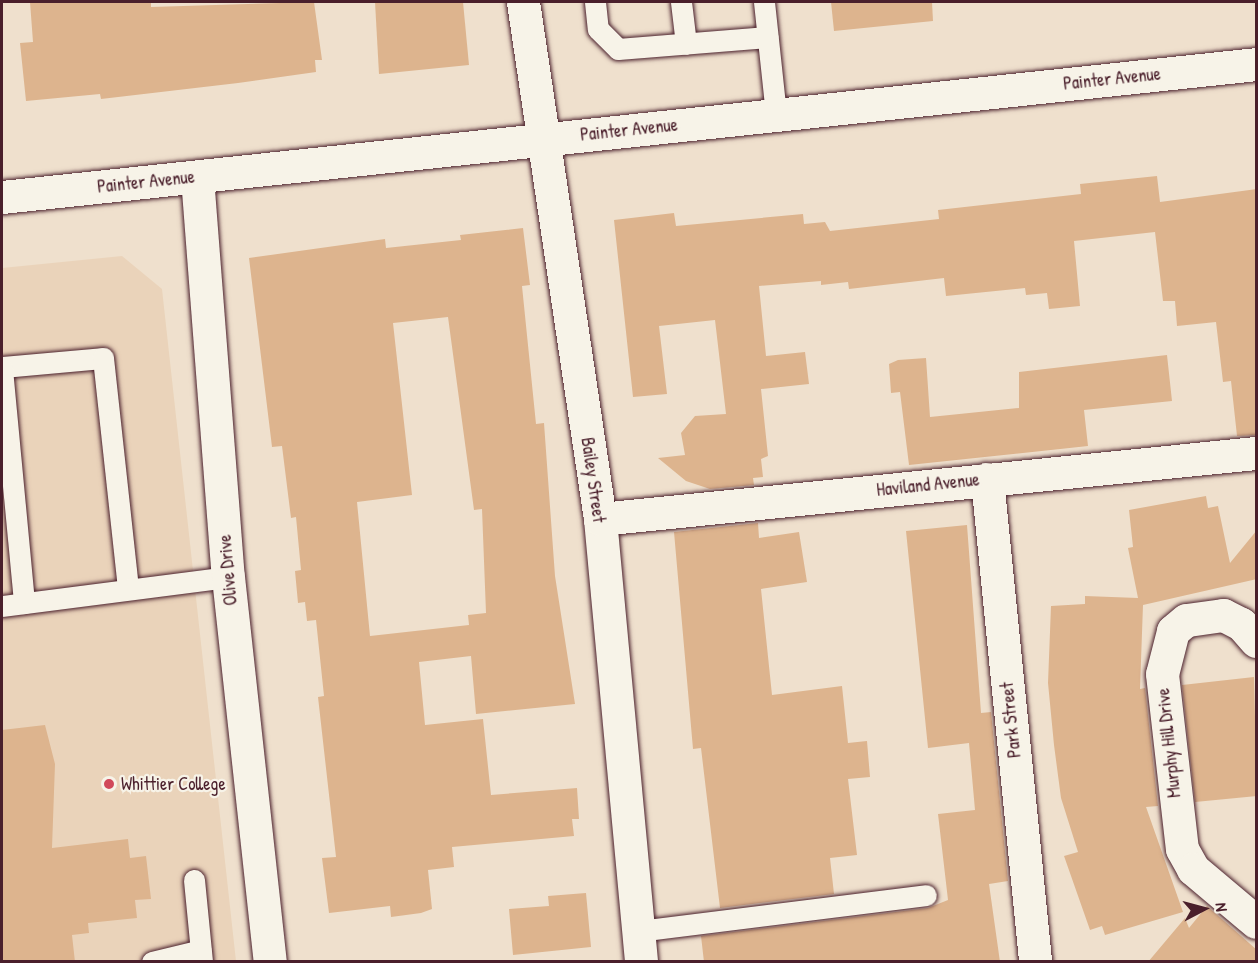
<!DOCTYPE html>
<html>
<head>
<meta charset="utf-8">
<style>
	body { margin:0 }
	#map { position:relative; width:1258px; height:963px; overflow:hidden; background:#efe0cd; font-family:"Patrick Hand",sans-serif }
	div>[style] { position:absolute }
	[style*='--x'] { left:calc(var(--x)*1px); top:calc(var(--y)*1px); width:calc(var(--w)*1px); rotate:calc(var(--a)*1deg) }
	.built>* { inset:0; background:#ead3ba }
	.building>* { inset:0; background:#ddb48e }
	.roads { filter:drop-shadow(0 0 2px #4a1f2b) drop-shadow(0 0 2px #4a1f2b) }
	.service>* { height:21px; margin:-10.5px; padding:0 10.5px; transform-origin:10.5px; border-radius:10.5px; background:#f7f3e8 }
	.minor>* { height:33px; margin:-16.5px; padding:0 16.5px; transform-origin:16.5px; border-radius:16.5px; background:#f7f3e8 }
	.secondary>* { height:33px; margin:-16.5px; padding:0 16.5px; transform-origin:16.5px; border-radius:16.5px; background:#f7f3e8 }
	.dots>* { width:16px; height:16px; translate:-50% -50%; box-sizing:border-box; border:3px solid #f7f3e8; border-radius:50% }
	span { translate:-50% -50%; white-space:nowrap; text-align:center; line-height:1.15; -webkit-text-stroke:4.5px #f7f3e8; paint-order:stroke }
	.street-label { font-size:18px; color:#4a1f2b }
	.poi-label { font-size:18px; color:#4a1f2b }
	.left { translate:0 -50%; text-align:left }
	.frame { position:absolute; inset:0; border:3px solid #4a1f2b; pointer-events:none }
	.north { position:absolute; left:1174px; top:879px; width:60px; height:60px; -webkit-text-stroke:4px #f7f3e8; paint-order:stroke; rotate:84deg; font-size:16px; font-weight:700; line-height:24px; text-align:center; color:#4a1f2b }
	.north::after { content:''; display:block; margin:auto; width:21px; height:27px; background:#4a1f2b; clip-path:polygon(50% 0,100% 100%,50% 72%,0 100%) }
</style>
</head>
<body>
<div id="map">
	<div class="built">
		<i style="clip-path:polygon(122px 256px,162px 289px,236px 961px,2px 962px,2px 268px)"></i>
	</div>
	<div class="building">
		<i style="clip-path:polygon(30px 2px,151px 2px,151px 7px,314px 2px,322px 60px,315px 60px,316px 72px,238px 83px,101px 99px,100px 94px,26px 101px,20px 43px,33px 42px)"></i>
		<i style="clip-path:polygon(375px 2px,463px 2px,469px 65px,379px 74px)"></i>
		<i style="clip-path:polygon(831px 2px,932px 2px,933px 21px,834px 31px)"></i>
		<i style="clip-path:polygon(1157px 176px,1160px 202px,1257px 189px,1257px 435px,1237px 436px,1231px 381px,1223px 382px,1216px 322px,1177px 326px,1175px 301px,1163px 301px,1155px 232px,1074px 241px,1080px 306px,1049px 309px,1047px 293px,1026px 295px,1025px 288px,946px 296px,944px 278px,849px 289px,848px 282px,821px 285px,821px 281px,759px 286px,766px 356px,805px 352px,809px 384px,761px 389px,768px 456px,761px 459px,763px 477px,753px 478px,754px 485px,710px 489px,686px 481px,658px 458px,685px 455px,681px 433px,695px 416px,726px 414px,715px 320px,659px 326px,667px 394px,633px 397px,614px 220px,674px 213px,676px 226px,803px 214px,804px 224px,825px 222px,830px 231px,939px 219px,938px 210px,1081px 194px,1080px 184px)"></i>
		<i style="clip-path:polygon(evenodd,523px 228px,530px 285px,522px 286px,536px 424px,544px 423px,555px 576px,575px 704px,476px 714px,471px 656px,419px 662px,425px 725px,483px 719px,491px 795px,577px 788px,579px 819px,572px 819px,574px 836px,452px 847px,454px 867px,428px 870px,432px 909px,421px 913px,391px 917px,390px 906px,329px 913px,322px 858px,336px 857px,318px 697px,324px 696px,316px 620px,307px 621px,305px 602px,298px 603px,295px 571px,301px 570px,296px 517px,291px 518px,282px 446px,272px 447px,249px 258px,385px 239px,386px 248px,461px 240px,460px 235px,523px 228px,448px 317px,474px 510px,482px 509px,486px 613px,468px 615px,469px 625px,370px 636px,357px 502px,412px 495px,393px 323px,448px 317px)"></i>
		<i style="clip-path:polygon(1167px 355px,1172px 401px,1084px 410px,1088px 446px,909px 465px,900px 392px,891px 393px,889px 364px,898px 360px,926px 358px,930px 417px,1019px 408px,1019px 372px)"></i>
		<i style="clip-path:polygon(1206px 496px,1208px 508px,1218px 506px,1230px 563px,1257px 530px,1257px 579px,1143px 605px,1140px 689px,1145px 688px,1158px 806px,1146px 807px,1183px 912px,1105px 935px,1102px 926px,1090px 930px,1064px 856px,1078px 852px,1061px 798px,1054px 745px,1048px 683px,1051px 606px,1085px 604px,1085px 596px,1138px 598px,1128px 548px,1133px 547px,1129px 510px)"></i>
		<i style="clip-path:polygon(758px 523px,759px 538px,799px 532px,807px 582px,761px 589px,772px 695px,842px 686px,848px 743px,867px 741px,870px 777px,848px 779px,857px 855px,830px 858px,834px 894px,720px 908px,701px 748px,693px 749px,674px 532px)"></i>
		<i style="clip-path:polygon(967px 525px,981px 713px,991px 712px,1008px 881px,989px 884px,1000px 962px,704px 962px,701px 936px,928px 908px,948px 900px,938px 814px,975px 810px,969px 743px,928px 748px,906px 531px)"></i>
		<i style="clip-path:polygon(1254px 677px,1257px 796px,1195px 802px,1182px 685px)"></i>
		<i style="clip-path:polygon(45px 725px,55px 764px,52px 848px,128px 839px,130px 858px,146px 856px,151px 899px,135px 900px,137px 918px,88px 923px,89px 933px,72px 935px,75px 962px,2px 962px,2px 730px)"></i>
		<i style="clip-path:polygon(586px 893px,591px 947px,513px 955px,509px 909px,549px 906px,548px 896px)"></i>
		<i style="clip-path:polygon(1207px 906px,1257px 950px,1257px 962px,1148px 962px,1185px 918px,1189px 928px)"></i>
	</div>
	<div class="roads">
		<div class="service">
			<i style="--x:595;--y:2;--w:27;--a:84"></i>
			<i style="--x:598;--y:29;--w:28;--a:45"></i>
			<i style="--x:618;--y:49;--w:150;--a:-4.6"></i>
			<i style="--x:681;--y:2;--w:42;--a:83.2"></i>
			<i style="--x:764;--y:2;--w:114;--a:83.9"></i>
			<i style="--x:2;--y:367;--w:101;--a:-5.1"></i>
			<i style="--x:103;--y:358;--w:232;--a:83.8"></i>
			<i style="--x:2;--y:369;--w:235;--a:84.6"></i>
			<i style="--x:2;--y:606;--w:228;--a:-7.3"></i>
			<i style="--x:194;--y:880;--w:82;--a:84.4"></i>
			<i style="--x:638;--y:931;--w:290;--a:-7.1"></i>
			<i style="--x:152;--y:962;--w:50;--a:-13.8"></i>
		</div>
		<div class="minor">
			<i style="--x:523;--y:2;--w:523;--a:81.53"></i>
			<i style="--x:600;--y:519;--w:445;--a:84.7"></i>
			<i style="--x:197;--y:177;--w:401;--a:85.6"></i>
			<i style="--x:228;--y:577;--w:387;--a:83.8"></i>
			<i style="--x:987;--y:479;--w:485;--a:84.3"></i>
			<i style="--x:600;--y:519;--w:659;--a:-5.75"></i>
			<i style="--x:1256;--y:641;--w:23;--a:-131"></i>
			<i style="--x:1241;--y:624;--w:20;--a:-153"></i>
			<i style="--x:1223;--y:615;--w:37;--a:172"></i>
			<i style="--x:1186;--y:620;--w:17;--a:140"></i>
			<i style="--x:1173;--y:631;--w:44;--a:104.3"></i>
			<i style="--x:1162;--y:674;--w:176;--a:83.5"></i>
			<i style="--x:1182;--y:849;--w:23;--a:61"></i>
			<i style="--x:1193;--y:869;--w:82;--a:40.1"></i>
		</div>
		<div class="secondary">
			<i style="--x:2;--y:197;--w:1261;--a:-6.05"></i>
		</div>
	</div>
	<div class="dots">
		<i style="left:109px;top:784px;background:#d1495b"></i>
	</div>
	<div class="street-label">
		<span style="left:1112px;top:79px;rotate:-6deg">Painter Avenue</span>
		<span style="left:629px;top:130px;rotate:-6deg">Painter Avenue</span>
		<span style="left:146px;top:182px;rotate:-6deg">Painter Avenue</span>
		<span style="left:593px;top:480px;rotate:82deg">Bailey Street</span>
		<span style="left:928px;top:485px;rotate:-6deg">Haviland Avenue</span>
		<span style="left:228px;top:570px;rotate:-95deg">Olive Drive</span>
		<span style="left:1011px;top:720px;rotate:-96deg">Park Street</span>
		<span style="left:1169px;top:743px;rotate:-96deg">Murphy Hill Drive</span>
	</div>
	<div class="poi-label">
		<span class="left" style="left:121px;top:784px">Whittier College</span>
	</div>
	<div class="frame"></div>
	<div class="north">N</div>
</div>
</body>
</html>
